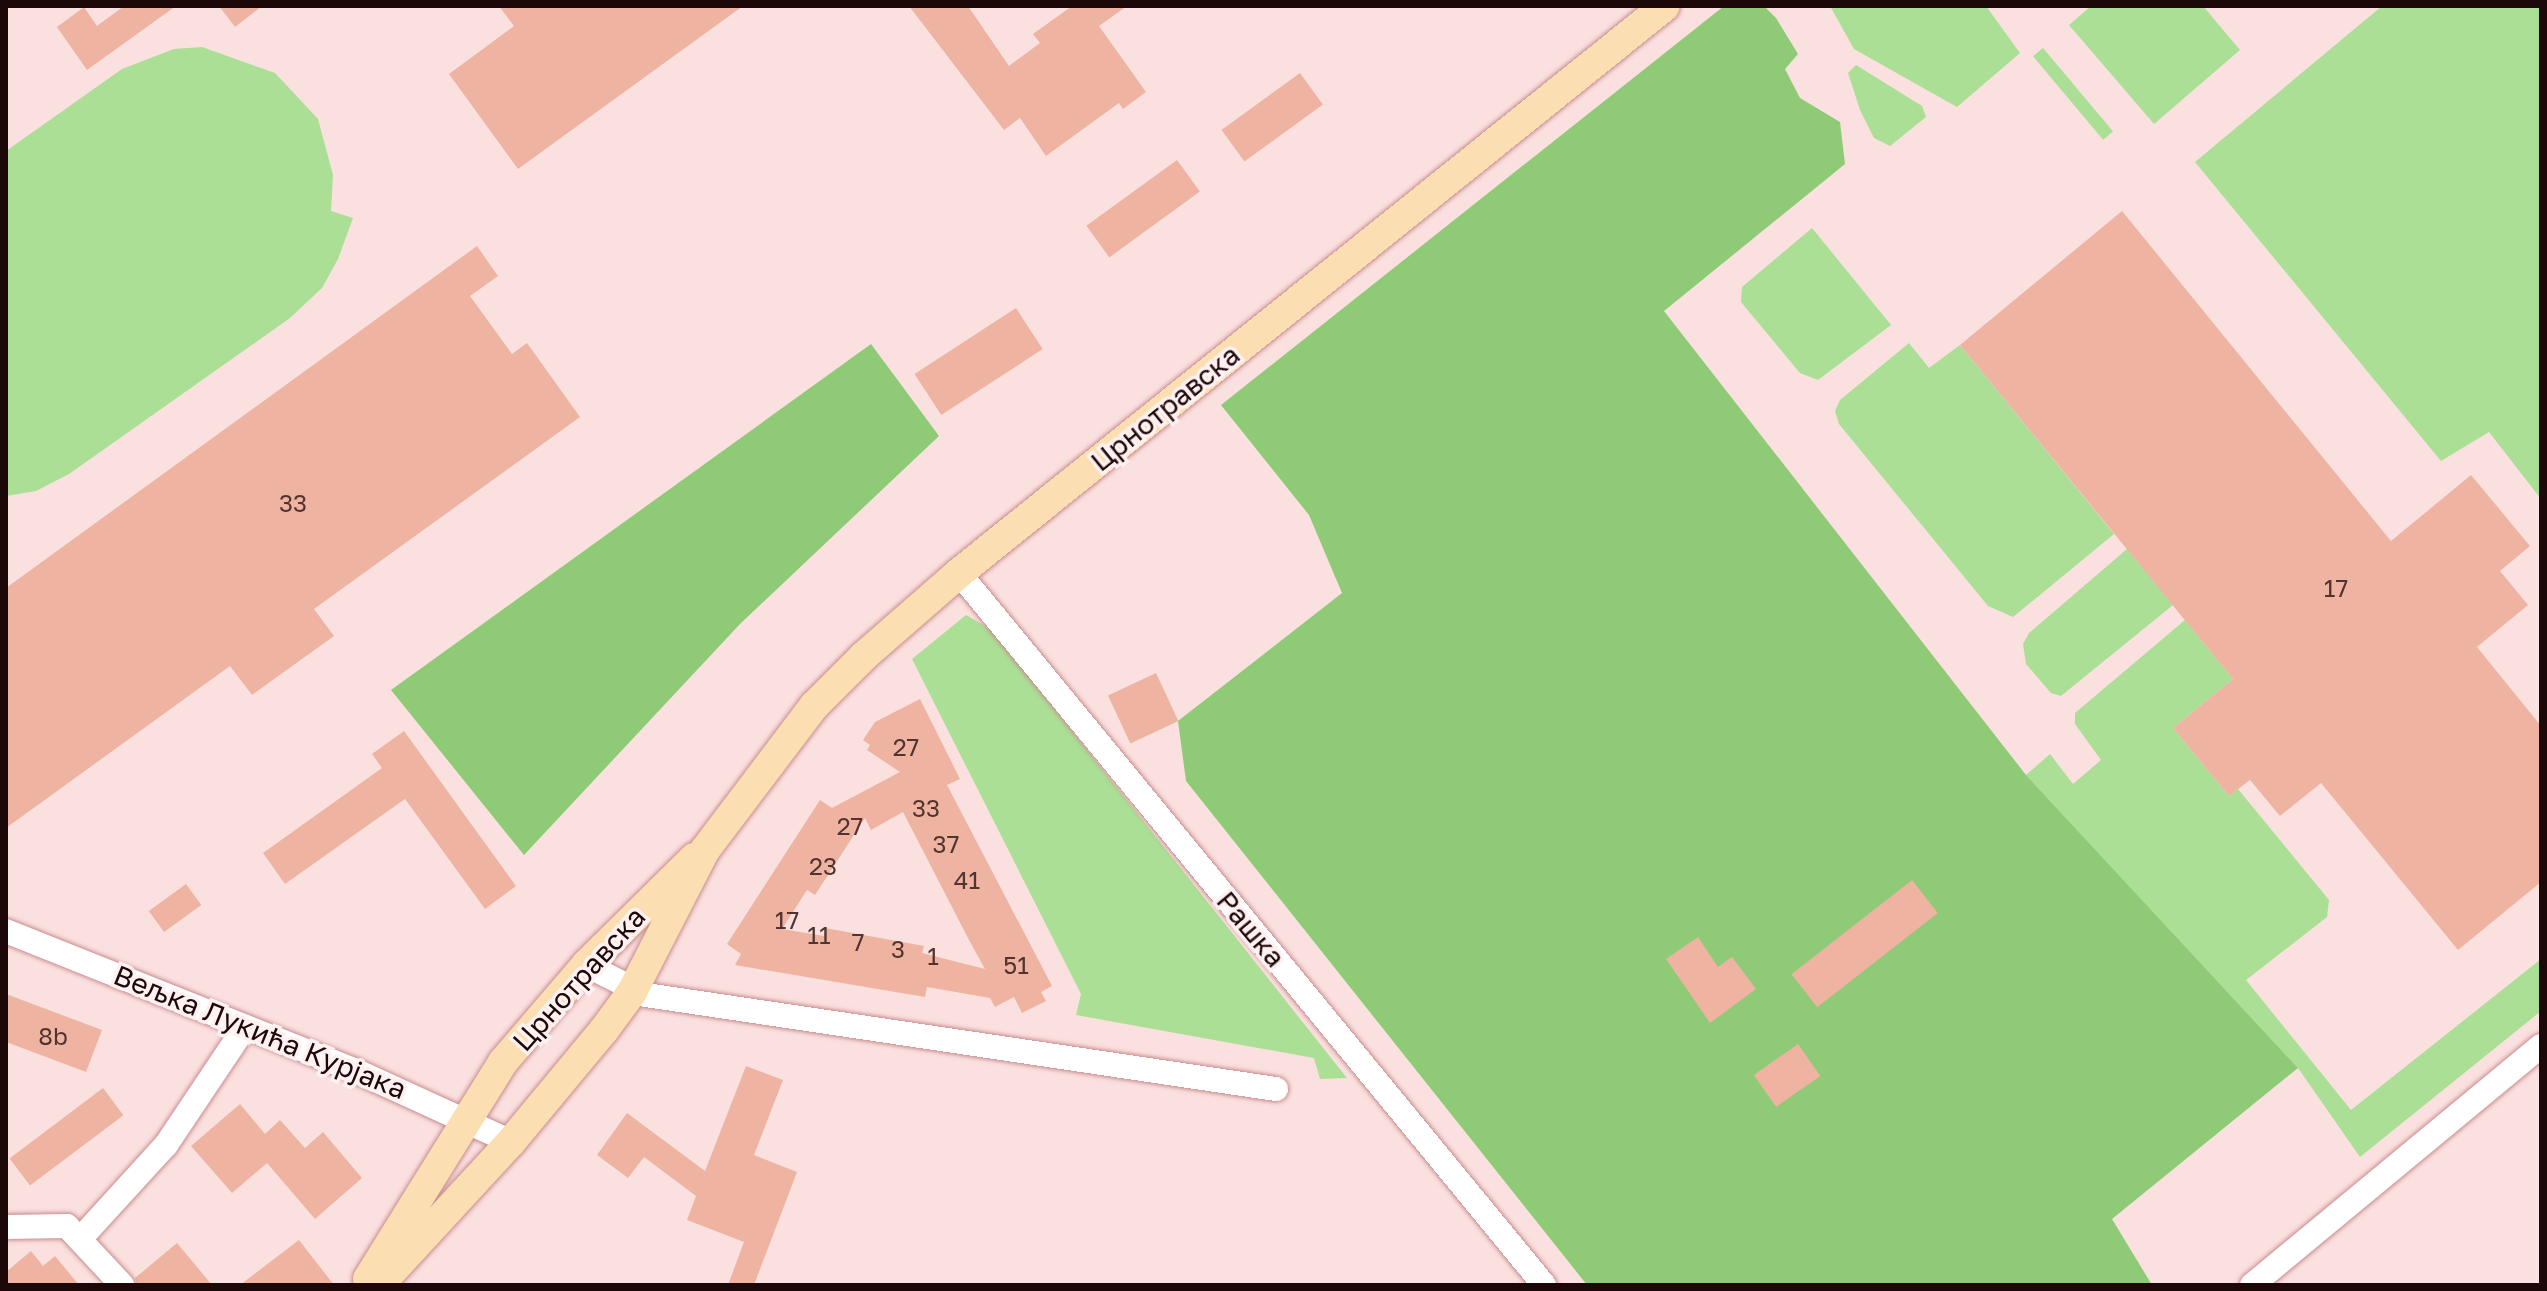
<!DOCTYPE html>
<html>
<head>
<meta charset="utf-8">
<style>
	body { margin:0 }
	#map { position:relative; width:2547px; height:1291px; overflow:hidden; background:#fbe0e0; font-family:"Golos Text",sans-serif }
	div>[style] { position:absolute }
	[style*='--x'] { left:calc(var(--x)*1px); top:calc(var(--y)*1px); width:calc(var(--w)*1px); rotate:calc(var(--a)*1deg) }
	.green>* { inset:0; background:#aadf95; transform-origin:0 0 }
	.forest>* { inset:0; background:#8fca77 }
	.building>* { inset:0; background:#eeb3a1; transform-origin:0 0 }
	.roads { filter:drop-shadow(0 0 2px #c98c8e) drop-shadow(0 0 2px #c98c8e) }
	.minor>* { height:24px; margin:-12px; padding:0 12px; transform-origin:12px; border-radius:12px; background:#fff }
	.major>* { height:30px; margin:-15px; padding:0 15px; transform-origin:15px; border-radius:15px; background:#fbdeb2 }
	span { translate:-50% -50%; white-space:nowrap; text-align:center; line-height:1.15; -webkit-text-stroke:7px #fff1f1; paint-order:stroke }
	.number-label { font-size:24px; color:#51332f }
	.number-label span { -webkit-text-stroke-width:0 }
	.street-label { font-size:28px; color:#1d0809 }
	.frame { position:absolute; inset:0; border:8px solid #1d0809; pointer-events:none }
</style>
</head>
<body>
<div id="map">
	<div class="green">
		<i style="clip-path:polygon(1830px 6px,1986px 6px,2020px 53px,1957px 107px,1854px 49px)"></i>
		<i style="clip-path:polygon(2091px 6px,2203px 6px,2240px 50px,2154px 124px,2069px 25px)"></i>
		<i style="clip-path:polygon(2382px 6px,2541px 6px,2541px 499px,2489px 432px,2441px 461px,2195px 162px)"></i>
		<i style="clip-path:polygon(202px 47px,275px 73px,318px 119px,333px 175px,331px 211px,353px 218px,338px 259px,322px 288px,290px 318px,69px 474px,36px 491px,6px 496px,6px 151px,122px 69px,174px 49px)"></i>
		<i style="left:2043px;top:48px;width:109px;height:13px;rotate:50deg"></i>
		<i style="clip-path:polygon(1856px 65px,1922px 106px,1926px 117px,1890px 146px,1874px 138px,1860px 110px,1848px 73px)"></i>
		<i style="clip-path:polygon(1812px 228px,1891px 325px,1818px 380px,1800px 373px,1741px 302px,1742px 287px)"></i>
		<i style="clip-path:polygon(1909px 343px,1929px 368px,1960px 345px,2114px 534px,2013px 617px,1988px 606px,1839px 424px,1835px 411px,1840px 400px)"></i>
		<i style="clip-path:polygon(2127px 549px,2173px 605px,2061px 696px,2051px 693px,2026px 664px,2023px 644px,2029px 633px)"></i>
		<i style="clip-path:polygon(966px 615px,992px 630px,1347px 1078px,1320px 1079px,1314px 1058px,1076px 1015px,1081px 994px,912px 659px)"></i>
		<i style="clip-path:polygon(2185px 620px,2233px 679px,2173px 728px,2229px 796px,2238px 789px,2329px 900px,2327px 917px,2246px 980px,2351px 1110px,2541px 959px,2541px 1011px,2360px 1157px,2298px 1068px,2026px 775px,2050px 754px,2073px 784px,2101px 760px,2075px 724px,2075px 713px)"></i>
	</div>
	<div class="forest">
		<i style="clip-path:polygon(1724px 6px,1764px 6px,1776px 18px,1798px 54px,1785px 69px,1800px 98px,1840px 122px,1845px 164px,1664px 311px,2026px 775px,2298px 1068px,2112px 1219px,2152px 1285px,1587px 1285px,1186px 781px,1178px 721px,1342px 593px,1309px 515px,1221px 405px)"></i>
		<i style="clip-path:polygon(871px 344px,939px 436px,740px 624px,524px 855px,391px 690px)"></i>
	</div>
	<div class="building">
		<i style="clip-path:polygon(124px 6px,176px 6px,87px 70px,57px 27px,84px 7px,97px 26px)"></i>
		<i style="clip-path:polygon(219px 6px,262px 6px,235px 27px)"></i>
		<i style="clip-path:polygon(499px 6px,743px 6px,518px 169px,449px 74px,514px 26px)"></i>
		<i style="clip-path:polygon(909px 6px,968px 6px,1009px 66px,1040px 43px,1033px 34px,1072px 6px,1127px 6px,1099px 26px,1146px 92px,1123px 109px,1119px 103px,1046px 156px,1020px 118px,1004px 130px)"></i>
		<i style="left:1300px;top:73px;width:39px;height:97px;rotate:54deg"></i>
		<i style="left:1177px;top:160px;width:39px;height:112px;rotate:54deg"></i>
		<i style="clip-path:polygon(2122px 211px,2391px 541px,2471px 475px,2530px 546px,2500px 571px,2528px 605px,2477px 647px,2541px 726px,2541px 882px,2458px 950px,2321px 783px,2280px 816px,2250px 780px,2229px 796px,2173px 728px,2233px 679px,1960px 345px)"></i>
		<i style="clip-path:polygon(477px 246px,498px 276px,470px 296px,512px 354px,527px 343px,580px 417px,314px 609px,334px 636px,252px 695px,230px 666px,6px 828px,6px 588px)"></i>
		<i style="left:1016px;top:308px;width:49px;height:121px;rotate:57deg"></i>
		<i style="left:1156px;top:673px;width:53px;height:53px;rotate:65deg"></i>
		<i style="clip-path:polygon(evenodd,920px 699px,960px 779px,947px 785px,1052px 986px,1041px 992px,1046px 1001px,1022px 1013px,1014px 997px,995px 1007px,990px 998px,927px 987px,925px 997px,735px 965px,741px 954px,727px 944px,820px 800px,832px 808px,900px 772px,867px 750px,870px 745px,863px 740px,875px 722px,920px 699px,903px 812px,969px 940px,985px 969px,922px 953px,924px 946px,825px 928px,824px 936px,782px 929px,807px 890px,815px 895px,865px 818px,871px 830px,903px 812px)"></i>
		<i style="clip-path:polygon(404px 731px,516px 886px,485px 909px,405px 799px,285px 884px,263px 853px,382px 768px,372px 754px)"></i>
		<i style="left:1912px;top:880px;width:42px;height:153px;rotate:52deg"></i>
		<i style="left:186px;top:884px;width:26px;height:46px;rotate:54deg"></i>
		<i style="clip-path:polygon(1698px 937px,1718px 967px,1732px 957px,1756px 989px,1710px 1023px,1666px 959px)"></i>
		<i style="clip-path:polygon(6px 994px,102px 1030px,86px 1072px,6px 1042px)"></i>
		<i style="left:1798px;top:1044px;width:39px;height:54px;rotate:55deg"></i>
		<i style="clip-path:polygon(746px 1066px,783px 1080px,754px 1155px,797px 1172px,754px 1285px,728px 1285px,744px 1242px,687px 1220px,696px 1196px,644px 1157px,628px 1178px,597px 1155px,627px 1113px,705px 1171px)"></i>
		<i style="left:103px;top:1088px;width:34px;height:117px;rotate:53deg"></i>
		<i style="clip-path:polygon(240px 1104px,265px 1134px,280px 1120px,305px 1148px,323px 1132px,362px 1178px,315px 1219px,267px 1163px,232px 1193px,191px 1146px)"></i>
		<i style="clip-path:polygon(299px 1240px,334px 1285px,240px 1285px)"></i>
		<i style="clip-path:polygon(177px 1243px,212px 1285px,137px 1285px,135px 1278px)"></i>
		<i style="clip-path:polygon(31px 1251px,43px 1266px,55px 1256px,79px 1285px,6px 1285px,6px 1272px)"></i>
	</div>
	<div class="roads">
		<div class="minor">
			<i style="--x:959;--y:573;--w:922;--a:50.59"></i>
			<i style="--x:6;--y:931;--w:375;--a:21.8"></i>
			<i style="--x:354;--y:1070;--w:173;--a:24.6"></i>
			<i style="--x:586;--y:965;--w:67;--a:26.6"></i>
			<i style="--x:646;--y:995;--w:637;--a:8.49"></i>
			<i style="--x:6;--y:1227;--w:61;--a:-0.9"></i>
			<i style="--x:67;--y:1226;--w:81;--a:47"></i>
			<i style="--x:81;--y:1238;--w:126;--a:-47.6"></i>
			<i style="--x:166;--y:1145;--w:142;--a:-56.2"></i>
			<i style="--x:2252;--y:1285;--w:375;--a:-39.6"></i>
		</div>
		<div class="major">
			<i style="--x:368;--y:1279;--w:256;--a:-58.1"></i>
			<i style="--x:503;--y:1062;--w:128;--a:-49.4"></i>
			<i style="--x:586;--y:965;--w:152;--a:-44.7"></i>
			<i style="--x:379;--y:1285;--w:195;--a:-47.3"></i>
			<i style="--x:511;--y:1142;--w:146;--a:-50.3"></i>
			<i style="--x:604;--y:1030;--w:47;--a:-53.6"></i>
			<i style="--x:632;--y:992;--w:160;--a:-62.8"></i>
			<i style="--x:705;--y:850;--w:181;--a:-52.9"></i>
			<i style="--x:814;--y:706;--w:71;--a:-45"></i>
			<i style="--x:864;--y:656;--w:126;--a:-41.1"></i>
			<i style="--x:959;--y:573;--w:905;--a:-38.77"></i>
		</div>
	</div>
	<div class="number-label">
		<span style="left:293px;top:503px">33</span>
		<span style="left:2336px;top:588px">17</span>
		<span style="left:906px;top:747px">27</span>
		<span style="left:926px;top:808px">33</span>
		<span style="left:850px;top:826px">27</span>
		<span style="left:946px;top:844px">37</span>
		<span style="left:823px;top:866px">23</span>
		<span style="left:967px;top:880px">41</span>
		<span style="left:787px;top:920px">17</span>
		<span style="left:819px;top:935px">11</span>
		<span style="left:858px;top:942px">7</span>
		<span style="left:898px;top:949px">3</span>
		<span style="left:933px;top:956px">1</span>
		<span style="left:1016px;top:965px">51</span>
		<span style="left:53px;top:1036px">8b</span>
	</div>
	<div class="street-label">
		<span style="left:1165px;top:408px;rotate:-39deg">Црнотравска</span>
		<span style="left:1251px;top:929px;rotate:50deg">Рашка</span>
		<span style="left:579px;top:979px;rotate:-48deg">Црнотравска</span>
		<span style="left:260px;top:1032px;rotate:22deg">Вељка Лукића Курјака</span>
	</div>
	<div class="frame"></div>
</div>
</body>
</html>
